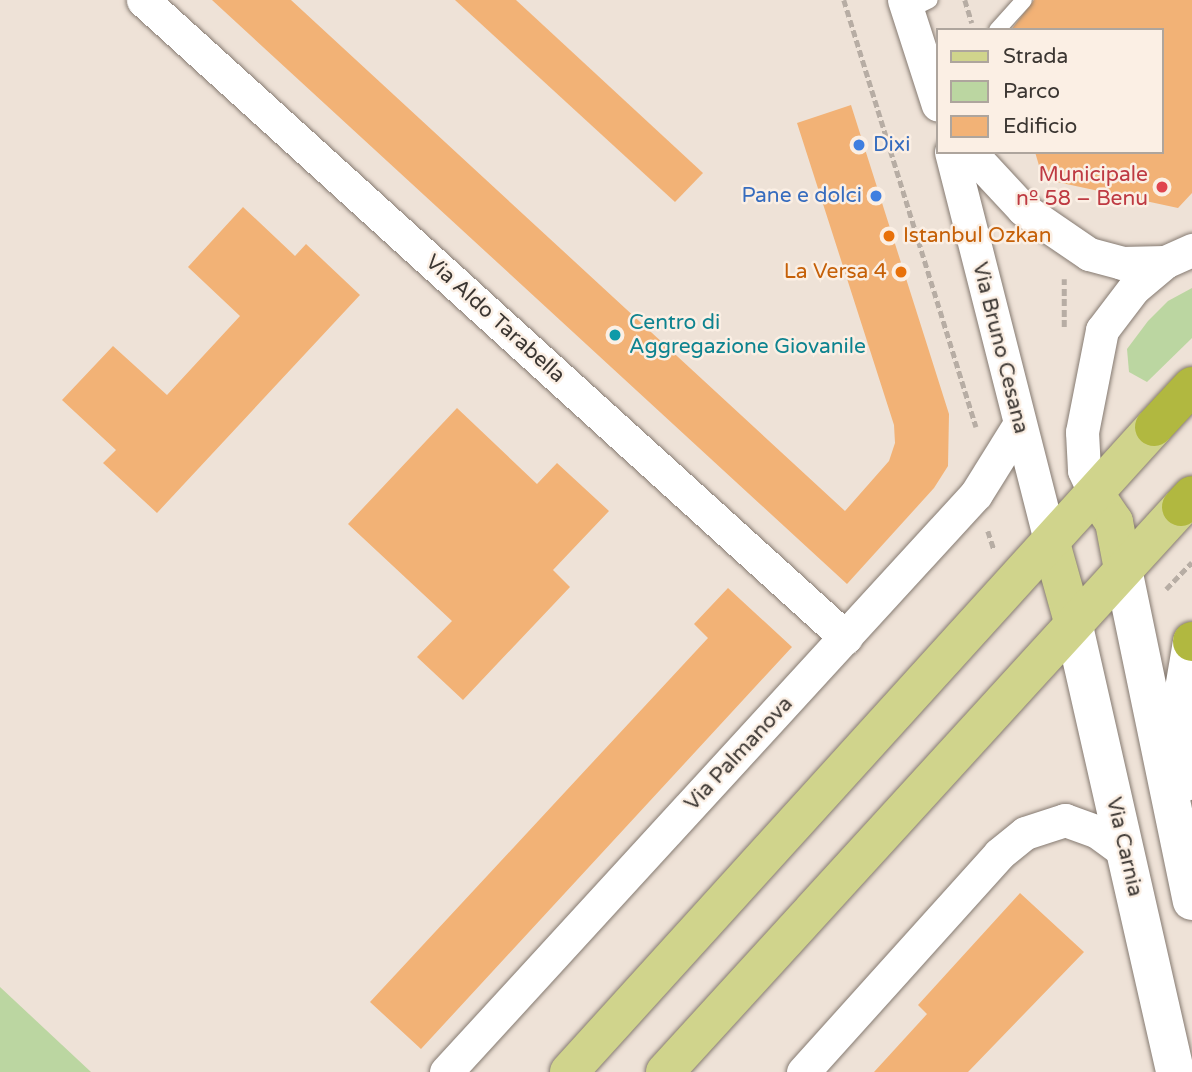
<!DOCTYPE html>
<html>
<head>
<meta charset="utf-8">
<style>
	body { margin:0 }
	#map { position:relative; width:1192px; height:1072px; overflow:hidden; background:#eee2d7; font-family:"Varela Round",sans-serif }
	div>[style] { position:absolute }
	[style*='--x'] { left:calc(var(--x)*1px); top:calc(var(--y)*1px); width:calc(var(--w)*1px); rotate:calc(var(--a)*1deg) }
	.green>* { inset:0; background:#bbd6a1 }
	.building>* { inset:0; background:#f2b276 }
	.path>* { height:4.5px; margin-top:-2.25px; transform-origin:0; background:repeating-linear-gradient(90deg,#b7ada4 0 7px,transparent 0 10.5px) }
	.roads { filter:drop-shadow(0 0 2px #857a71) drop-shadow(0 0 2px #857a71) }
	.lane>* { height:16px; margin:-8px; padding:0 8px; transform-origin:8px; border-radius:8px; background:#fff }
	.street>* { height:33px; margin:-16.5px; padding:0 16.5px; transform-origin:16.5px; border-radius:16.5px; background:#fff }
	.secondary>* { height:38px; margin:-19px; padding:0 19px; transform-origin:19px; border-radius:19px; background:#fff }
	.primary>* { height:38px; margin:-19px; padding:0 19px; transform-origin:19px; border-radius:19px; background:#d0d48c }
	.highway>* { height:38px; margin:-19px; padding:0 19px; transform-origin:19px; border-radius:19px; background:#b1b840 }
	.dots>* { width:19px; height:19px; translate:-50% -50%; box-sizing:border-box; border:4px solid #fbefe4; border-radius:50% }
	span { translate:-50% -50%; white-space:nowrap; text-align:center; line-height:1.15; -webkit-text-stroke:5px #fbefe4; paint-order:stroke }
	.shop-label { font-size:21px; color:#366cbe }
	.left { translate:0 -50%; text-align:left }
	.right { translate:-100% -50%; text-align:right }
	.health-label { font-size:21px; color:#be3a42 }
	.food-label { font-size:21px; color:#c56008 }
	.street-label { font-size:21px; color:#3b3632 }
	.culture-label { font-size:21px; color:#0d838f }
	.legend { position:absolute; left:936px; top:28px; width:228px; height:126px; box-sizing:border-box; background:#fbefe4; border:2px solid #aea59d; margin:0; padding:9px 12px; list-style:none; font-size:21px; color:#3b3632 }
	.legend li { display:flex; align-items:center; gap:14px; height:35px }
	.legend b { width:35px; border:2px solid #aea59d }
</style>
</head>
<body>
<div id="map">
	<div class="green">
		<i style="clip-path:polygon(1192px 288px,1192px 338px,1147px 382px,1129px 372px,1127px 349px,1148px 321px,1168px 301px)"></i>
		<i style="clip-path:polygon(0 987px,91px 1072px,0 1072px)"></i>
	</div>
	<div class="building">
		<i style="clip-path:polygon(212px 0,291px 0,845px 511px,889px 461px,895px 443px,894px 425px,797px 123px,851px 105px,949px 414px,948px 466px,934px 488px,847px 584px)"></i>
		<i style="clip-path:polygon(455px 0,516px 0,703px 173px,675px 202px)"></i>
		<i style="clip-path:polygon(1034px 0,1192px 0,1192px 193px,1178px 208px,1043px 179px,1035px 152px,1162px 152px,1162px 30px,1011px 30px)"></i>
		<i style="clip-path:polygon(243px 207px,295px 256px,306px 244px,360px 295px,157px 513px,103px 463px,116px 450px,62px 400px,113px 346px,167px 395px,240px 316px,188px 267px)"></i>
		<i style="clip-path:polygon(457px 408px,537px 484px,557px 463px,609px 511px,553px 570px,570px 587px,463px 700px,417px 657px,452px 621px,348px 524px)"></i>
		<i style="clip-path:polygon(728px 588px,792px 647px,421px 1049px,370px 1002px,708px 638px,694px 624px)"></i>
		<i style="clip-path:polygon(1020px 893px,1084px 952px,968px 1072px,874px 1072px,927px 1014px,918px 1005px)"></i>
	</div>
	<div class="path">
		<i style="--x:844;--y:0;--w:447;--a:72.8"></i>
		<i style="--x:965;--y:0;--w:24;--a:73"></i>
		<i style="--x:1064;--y:327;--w:48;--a:-90"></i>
		<i style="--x:988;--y:531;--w:19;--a:72"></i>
		<i style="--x:1166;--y:589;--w:37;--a:-46"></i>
	</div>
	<div class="roads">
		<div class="lane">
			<i style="--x:907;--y:11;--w:25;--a:-26"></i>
			<i style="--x:997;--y:30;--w:40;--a:-48"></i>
		</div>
		<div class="street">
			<i style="--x:143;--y:0;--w:949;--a:42.22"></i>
			<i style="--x:904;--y:0;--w:110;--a:72.1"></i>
			<i style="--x:951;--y:152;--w:404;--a:75.7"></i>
			<i style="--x:970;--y:152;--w:78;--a:47.1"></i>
			<i style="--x:1023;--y:209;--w:80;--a:34.3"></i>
			<i style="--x:1089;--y:254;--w:34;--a:15"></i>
			<i style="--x:1122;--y:263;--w:43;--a:-1.3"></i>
			<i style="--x:1095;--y:494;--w:26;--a:-115"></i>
			<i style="--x:1084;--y:470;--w:38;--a:-93"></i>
			<i style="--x:1082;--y:432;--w:104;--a:-78.9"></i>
			<i style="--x:1102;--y:330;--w:53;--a:-52.7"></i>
			<i style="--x:1134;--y:288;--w:40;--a:-40"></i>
			<i style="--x:1165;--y:262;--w:30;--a:-24"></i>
			<i style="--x:446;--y:1072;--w:784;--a:-47.48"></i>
			<i style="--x:976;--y:494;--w:81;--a:-58.1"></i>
			<i style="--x:803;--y:1072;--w:293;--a:-48"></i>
			<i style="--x:999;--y:854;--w:33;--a:-39"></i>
			<i style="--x:1025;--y:833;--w:42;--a:-18"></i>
			<i style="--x:1065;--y:820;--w:33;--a:20"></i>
			<i style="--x:1096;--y:831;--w:36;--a:36"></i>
		</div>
		<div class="secondary">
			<i style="--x:1123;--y:569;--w:339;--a:78.3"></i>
			<i style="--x:1073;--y:622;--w:461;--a:77.2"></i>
			<i style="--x:1185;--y:782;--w:87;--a:-91.3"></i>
			<i style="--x:1183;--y:695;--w:54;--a:-80.4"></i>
		</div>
		<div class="primary">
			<i style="--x:1095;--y:494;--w:34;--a:56"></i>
			<i style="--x:1114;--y:522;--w:48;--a:79.2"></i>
			<i style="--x:1051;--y:543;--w:82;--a:74.4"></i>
			<i style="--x:569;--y:1072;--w:871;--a:-47.79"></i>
			<i style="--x:665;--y:1072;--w:765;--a:-47.6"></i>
		</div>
		<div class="highway">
			<i style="--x:1154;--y:427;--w:56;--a:-47.2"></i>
			<i style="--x:1181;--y:507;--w:16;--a:-47"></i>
			<i style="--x:1192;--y:642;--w:1;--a:-90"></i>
		</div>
	</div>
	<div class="dots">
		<i style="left:859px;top:145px;background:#3f7fe0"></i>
		<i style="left:1162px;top:187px;background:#e0444e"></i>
		<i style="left:876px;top:196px;background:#3f7fe0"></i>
		<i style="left:889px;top:236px;background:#e8710a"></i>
		<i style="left:901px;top:272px;background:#e8710a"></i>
		<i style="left:615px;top:335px;background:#0f9aa8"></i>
	</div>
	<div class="shop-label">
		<span class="left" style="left:873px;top:145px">Dixi</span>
		<span class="right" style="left:862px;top:196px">Pane e dolci</span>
	</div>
	<div class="health-label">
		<span class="right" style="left:1148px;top:187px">Municipale<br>nº 58 – Benu</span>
	</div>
	<div class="food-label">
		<span class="left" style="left:903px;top:236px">Istanbul Ozkan</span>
		<span class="right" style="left:887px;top:272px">La Versa 4</span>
	</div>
	<div class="street-label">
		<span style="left:495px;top:319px;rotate:42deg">Via Aldo Tarabella</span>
		<span style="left:1000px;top:348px;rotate:76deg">Via Bruno Cesana</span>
		<span style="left:739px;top:754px;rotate:-47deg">Via Palmanova</span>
		<span style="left:1124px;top:847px;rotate:77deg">Via Carnia</span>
	</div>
	<div class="culture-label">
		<span class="left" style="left:629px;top:335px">Centro di<br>Aggregazione Giovanile</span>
	</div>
	<ul class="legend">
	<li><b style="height:9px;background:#d0d48c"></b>Strada</li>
	<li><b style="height:19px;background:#bbd6a1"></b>Parco</li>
	<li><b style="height:19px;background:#f2b276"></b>Edificio</li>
	</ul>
</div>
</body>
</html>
